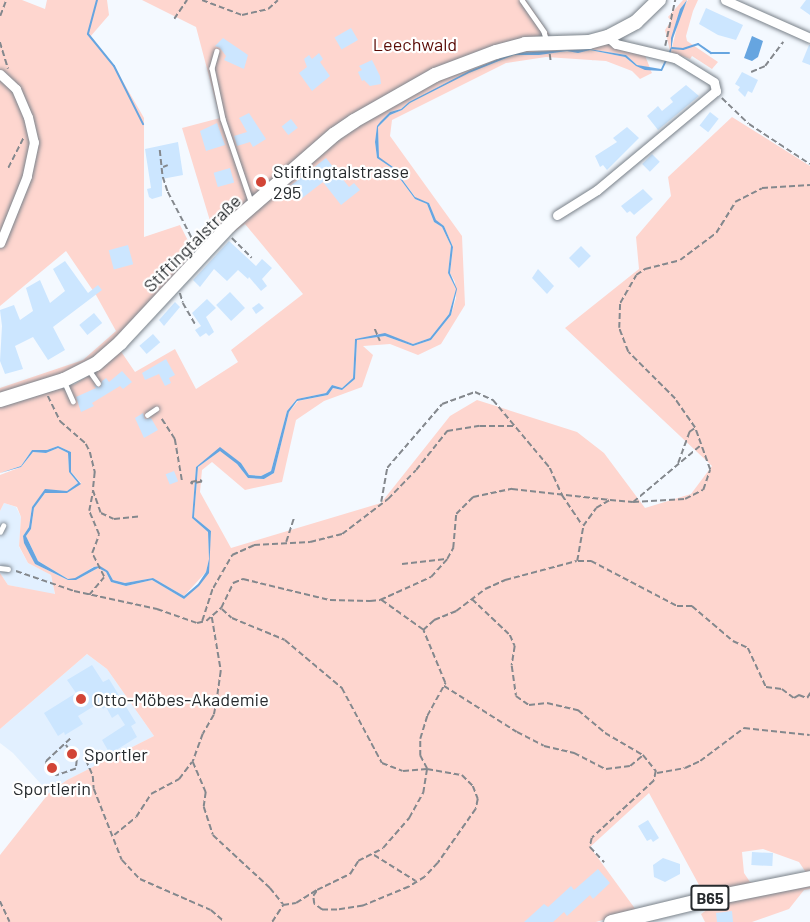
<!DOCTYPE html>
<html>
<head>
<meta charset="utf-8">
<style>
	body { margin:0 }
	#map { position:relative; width:810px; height:922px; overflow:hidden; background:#f4f9ff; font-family:Barlow,sans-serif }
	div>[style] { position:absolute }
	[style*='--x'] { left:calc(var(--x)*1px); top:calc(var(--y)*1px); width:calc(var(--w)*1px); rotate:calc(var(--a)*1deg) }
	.built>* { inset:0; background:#e2f0ff }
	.green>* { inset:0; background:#fed6cf }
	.water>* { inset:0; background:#66a5e0 }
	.stream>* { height:2px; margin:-1px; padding:0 1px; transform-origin:1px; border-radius:1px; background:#66a5e0 }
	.building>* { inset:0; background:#cce6ff; transform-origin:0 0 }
	.path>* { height:1.5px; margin-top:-0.75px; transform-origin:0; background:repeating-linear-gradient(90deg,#84888d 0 6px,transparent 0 9px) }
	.roads { filter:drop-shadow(0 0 2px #798189) drop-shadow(0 0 2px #798189) }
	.lane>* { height:4.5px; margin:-2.25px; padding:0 2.25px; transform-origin:2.25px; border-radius:2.25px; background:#fff }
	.street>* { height:9px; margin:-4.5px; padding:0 4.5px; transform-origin:4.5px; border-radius:4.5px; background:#fff }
	.secondary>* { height:14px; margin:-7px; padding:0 7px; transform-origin:7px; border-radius:7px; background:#fff }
	.primary>* { height:15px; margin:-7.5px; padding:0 7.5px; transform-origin:7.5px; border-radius:7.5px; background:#fff }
	.dots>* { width:16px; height:16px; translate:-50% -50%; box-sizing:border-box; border:3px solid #fff; border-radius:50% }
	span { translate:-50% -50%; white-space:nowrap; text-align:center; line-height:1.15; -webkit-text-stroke:4.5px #fff; paint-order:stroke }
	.shield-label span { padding:2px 4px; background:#fff; border:2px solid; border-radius:4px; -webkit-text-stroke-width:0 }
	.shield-label { font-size:16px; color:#272b2e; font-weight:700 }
	.park-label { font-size:18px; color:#5a0c07 }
	.poi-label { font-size:18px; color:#272b2e }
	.left { translate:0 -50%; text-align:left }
	.street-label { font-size:18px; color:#272b2e }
</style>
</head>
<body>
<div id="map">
	<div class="built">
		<i style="clip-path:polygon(4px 503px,16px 507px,21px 517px,19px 547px,28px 563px,51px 575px,55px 595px,8px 585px,0 573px,0 511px)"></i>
		<i style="clip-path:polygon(87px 654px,107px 669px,154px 736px,67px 780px,49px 793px,13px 753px,0 743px,0 729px)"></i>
	</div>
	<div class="green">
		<i style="clip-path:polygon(0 0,22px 0,45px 9px,47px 0,107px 0,109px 15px,90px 37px,114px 66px,144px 118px,144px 237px,180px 225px,200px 264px,96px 364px,0 400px,0 388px,83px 360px,116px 331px,96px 295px,66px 251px,0 306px)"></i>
		<i style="clip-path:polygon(142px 0,526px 0,550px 35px,488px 48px,609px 43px,644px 53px,650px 68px,637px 65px,626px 55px,589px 49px,514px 53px,409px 102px,401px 109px,390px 112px,377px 126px,375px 142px,377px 158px,392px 168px,415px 199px,427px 204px,434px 222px,442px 227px,451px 246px,448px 273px,456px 289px,449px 314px,430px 338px,413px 344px,385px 334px,355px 339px,353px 378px,342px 388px,332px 385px,326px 393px,297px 399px,287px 411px,271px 471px,261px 476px,249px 475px,241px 463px,220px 448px,196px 467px,192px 518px,208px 532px,209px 559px,206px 572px,184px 596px,153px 578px,125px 583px,113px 580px,108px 571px,93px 567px,75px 579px,68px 579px,38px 561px,26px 536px,31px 529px,34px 508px,45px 493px,67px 493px,81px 483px,71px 472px,71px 452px,58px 446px,47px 450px,32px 450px,21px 466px,0 473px,0 407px,75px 384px,101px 368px,120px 350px,135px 372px,175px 349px,196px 389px,238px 362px,231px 350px,303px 294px,245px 224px,217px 244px,182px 128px,220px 118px,196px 27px)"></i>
		<i style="clip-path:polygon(683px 0,687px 0,680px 9px,670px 51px,665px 30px,671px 21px,668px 17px)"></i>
		<i style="clip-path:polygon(688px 0,698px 0,693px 11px,686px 36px,687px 41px,718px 62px,712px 69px,692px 56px,690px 59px,671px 52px,681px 10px)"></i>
		<i style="clip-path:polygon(evenodd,590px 50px,625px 57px,636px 66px,650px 69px,652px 73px,640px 79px,632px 71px,606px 61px,546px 57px,506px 63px,392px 120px,390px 136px,462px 236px,465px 305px,441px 344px,418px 355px,390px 344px,363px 346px,373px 355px,362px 387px,324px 401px,296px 420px,282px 482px,245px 490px,212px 462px,202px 470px,200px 492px,231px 548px,381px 503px,450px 416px,477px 400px,577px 432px,604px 453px,645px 508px,691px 494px,712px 466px,565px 328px,639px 269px,636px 237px,671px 196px,668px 177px,732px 117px,810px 166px,810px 889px,804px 890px,789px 909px,752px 922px,705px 922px,701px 914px,711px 907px,649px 793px,590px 847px,636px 910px,596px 922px,0 922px,0 855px,49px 793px,67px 780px,154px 736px,107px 669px,87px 654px,0 729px,0 573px,8px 585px,55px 594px,51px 575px,28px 563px,19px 546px,21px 517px,17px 507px,4px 503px,0 511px,0 475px,21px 467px,33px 452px,46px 453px,58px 448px,68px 453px,69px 472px,78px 483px,67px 491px,45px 490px,32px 507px,29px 527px,23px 536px,35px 564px,68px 580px,76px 580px,98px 568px,106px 572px,111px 582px,126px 586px,152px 580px,184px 599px,208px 573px,211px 531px,194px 517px,198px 467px,221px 450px,237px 464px,248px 478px,264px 479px,274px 473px,289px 412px,298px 401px,328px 395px,333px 388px,342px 390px,355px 379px,357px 340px,385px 336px,413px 346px,431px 340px,451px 315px,456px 298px,455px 282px,450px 273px,453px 247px,444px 226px,436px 221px,429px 203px,416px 198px,393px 167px,379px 158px,378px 127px,390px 115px,402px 110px,410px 103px,469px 73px,514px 55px,590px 50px,763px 849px,799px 862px,807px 874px,763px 883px,750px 882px,744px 873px,742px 852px,763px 849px)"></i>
	</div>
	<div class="water">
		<i style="clip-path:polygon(687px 0,673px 38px,671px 52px,662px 71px,645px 70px,636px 66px,625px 57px,590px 50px,578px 53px,567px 51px,539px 55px,514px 55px,469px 73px,410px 103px,402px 110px,390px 115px,378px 127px,379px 157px,393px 167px,415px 197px,429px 203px,436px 220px,444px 226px,453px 247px,450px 273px,457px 289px,451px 315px,431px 340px,413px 346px,385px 336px,357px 340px,355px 379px,342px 390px,333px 388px,328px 395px,297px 401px,289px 412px,274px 473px,264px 479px,248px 478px,237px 464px,220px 451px,198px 467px,194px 517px,211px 531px,209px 573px,199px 586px,184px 599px,152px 580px,126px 586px,111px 582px,106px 572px,98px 568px,76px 580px,68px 580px,35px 564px,24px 543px,23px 536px,29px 527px,32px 507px,45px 489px,67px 491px,78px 483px,69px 472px,68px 453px,58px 448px,46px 453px,33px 452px,21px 467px,0 473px,21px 466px,32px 450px,47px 450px,58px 446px,71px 452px,71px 472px,81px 484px,67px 493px,45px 493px,34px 508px,31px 529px,26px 536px,38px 561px,68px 579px,75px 578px,94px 567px,100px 566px,108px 571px,113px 580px,125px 583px,153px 578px,184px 596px,198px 584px,206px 572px,209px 559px,208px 532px,192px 518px,196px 467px,220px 447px,241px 463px,249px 475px,261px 476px,271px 471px,287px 411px,297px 399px,326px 393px,332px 385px,342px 388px,353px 378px,355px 339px,385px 333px,413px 344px,430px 338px,449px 314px,456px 289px,448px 273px,451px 246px,442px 227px,434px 222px,427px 204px,415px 199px,392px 168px,377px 158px,375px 142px,377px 126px,381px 121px,390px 112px,401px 109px,409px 102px,442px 85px,469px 71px,514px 53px,589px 49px,626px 55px,637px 65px,661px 69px,671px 47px,671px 38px,680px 9px)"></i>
		<i style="clip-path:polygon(752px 36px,763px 41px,758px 57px,752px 61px,744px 58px)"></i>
	</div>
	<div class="stream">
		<i style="--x:97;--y:0;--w:35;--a:105"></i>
		<i style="--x:88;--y:34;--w:41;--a:50.9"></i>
		<i style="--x:114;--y:66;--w:65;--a:63.4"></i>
		<i style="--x:672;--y:48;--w:11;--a:5"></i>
		<i style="--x:683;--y:49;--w:16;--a:-18"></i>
		<i style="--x:698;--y:44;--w:16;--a:35"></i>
		<i style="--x:711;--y:53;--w:18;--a:0"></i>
	</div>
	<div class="building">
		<i style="clip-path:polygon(806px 0,810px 0,810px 15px,800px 8px)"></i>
		<i style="clip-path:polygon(706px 8px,743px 25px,736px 40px,718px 35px,699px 24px)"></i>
		<i style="left:351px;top:28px;width:14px;height:19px;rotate:60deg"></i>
		<i style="clip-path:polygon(223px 38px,248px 55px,244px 69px,224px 60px,226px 56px,220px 48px,215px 46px)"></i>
		<i style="clip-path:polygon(809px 45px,810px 45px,810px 65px,802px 62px)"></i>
		<i style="clip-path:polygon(319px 53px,323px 59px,320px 62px,330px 76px,312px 91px,299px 73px,307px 67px,304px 59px,309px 55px,312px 59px)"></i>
		<i style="clip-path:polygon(372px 60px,380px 76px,381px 84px,370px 86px,364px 80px,362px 81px,358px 72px,362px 70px,359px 66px)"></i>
		<i style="clip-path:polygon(742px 72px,758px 80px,752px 93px,748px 91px,745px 97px,738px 90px,740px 87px,735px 84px)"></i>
		<i style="clip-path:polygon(686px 85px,699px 96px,658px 130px,647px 116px,658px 106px,662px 111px,673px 102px,670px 98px)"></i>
		<i style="left:710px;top:112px;width:11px;height:17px;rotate:38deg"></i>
		<i style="clip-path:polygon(249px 113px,266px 139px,253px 147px,250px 142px,237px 146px,234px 136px,247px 132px,239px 118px)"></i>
		<i style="left:291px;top:119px;width:11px;height:12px;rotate:52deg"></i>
		<i style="clip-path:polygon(217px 123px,225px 145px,206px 151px,200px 131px)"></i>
		<i style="clip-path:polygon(627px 127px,639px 138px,607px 170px,603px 165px,600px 167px,595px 156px,617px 142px,613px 138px)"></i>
		<i style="clip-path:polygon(178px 142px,183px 175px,162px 179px,162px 196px,152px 199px,149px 197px,147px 189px,151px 188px,145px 149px)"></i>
		<i style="left:652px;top:154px;width:11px;height:14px;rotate:45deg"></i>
		<i style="clip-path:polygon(326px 158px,349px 187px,354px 183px,360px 190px,341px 205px,323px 182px,301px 199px,290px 186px)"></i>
		<i style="left:230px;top:168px;width:15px;height:17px;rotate:74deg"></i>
		<i style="clip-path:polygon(643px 189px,653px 199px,634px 215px,630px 211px,627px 213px,621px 206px)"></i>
		<i style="clip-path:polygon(229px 241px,256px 266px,262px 259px,272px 268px,262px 279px,267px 286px,261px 291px,249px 277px,248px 279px,238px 270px,227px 281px,214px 269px,200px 287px,193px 280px)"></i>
		<i style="left:128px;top:245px;width:20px;height:20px;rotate:75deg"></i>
		<i style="left:581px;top:246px;width:14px;height:17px;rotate:45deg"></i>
		<i style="clip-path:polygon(65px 261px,88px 293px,98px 285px,102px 290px,53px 327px,65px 350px,48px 360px,33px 337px,15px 346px,23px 369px,5px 374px,0 361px,2px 326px,0 310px,14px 305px,20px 320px,33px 311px,26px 288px,40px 280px,50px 303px,65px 291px,53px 269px)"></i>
		<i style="clip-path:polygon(538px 269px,554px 286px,547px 294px,532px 278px)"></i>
		<i style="left:230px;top:292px;width:22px;height:19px;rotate:47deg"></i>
		<i style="clip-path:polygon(207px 299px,216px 308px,206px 317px,214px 332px,209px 336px,206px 333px,200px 337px,195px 330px,201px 326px,192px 313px)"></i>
		<i style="clip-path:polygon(175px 302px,180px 307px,164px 326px,159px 320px)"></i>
		<i style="clip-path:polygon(259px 303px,264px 308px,256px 314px,252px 308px)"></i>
		<i style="left:94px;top:313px;width:13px;height:19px;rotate:51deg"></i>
		<i style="left:153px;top:334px;width:11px;height:18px;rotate:49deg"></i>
		<i style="clip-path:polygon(166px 359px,175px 375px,169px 378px,171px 383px,165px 386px,159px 374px,145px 380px,142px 373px)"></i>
		<i style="clip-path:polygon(122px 371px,132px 382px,123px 389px,120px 386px,92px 403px,94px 406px,81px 412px,76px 397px,96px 388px,94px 385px,100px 387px,102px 381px,106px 378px,109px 382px)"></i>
		<i style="clip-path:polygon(143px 413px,145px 419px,151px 418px,158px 430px,144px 438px,135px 418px)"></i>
		<i style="left:174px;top:471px;width:11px;height:9px;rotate:68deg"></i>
		<i style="clip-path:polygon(92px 665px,103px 682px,109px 679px,136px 723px,131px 726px,137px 737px,110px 754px,102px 740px,125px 725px,118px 714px,112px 718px,106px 707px,103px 709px,99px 703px,78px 716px,83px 724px,65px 735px,64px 732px,58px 736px,44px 713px,76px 693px,67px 680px)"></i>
		<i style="clip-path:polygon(648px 820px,659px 838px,653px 842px,651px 839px,647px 841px,638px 826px)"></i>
		<i style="left:752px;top:852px;width:21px;height:13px;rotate:3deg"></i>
		<i style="clip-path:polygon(663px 858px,680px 864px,680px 874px,665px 882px,654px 877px,653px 865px)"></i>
		<i style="clip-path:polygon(598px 869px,610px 883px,593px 899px,590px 895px,567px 916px,564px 912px,553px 922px,524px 922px,544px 904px,548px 907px,571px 886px,574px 890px)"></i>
		<i style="clip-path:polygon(732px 911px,733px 922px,717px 922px,716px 913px)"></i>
	</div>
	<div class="path">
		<i style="--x:202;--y:0;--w:43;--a:20.6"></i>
		<i style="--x:242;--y:15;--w:27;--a:-13"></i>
		<i style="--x:268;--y:9;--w:13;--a:-42"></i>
		<i style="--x:0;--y:16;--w:17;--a:-69"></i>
		<i style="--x:174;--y:19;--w:23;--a:-56"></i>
		<i style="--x:0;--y:42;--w:28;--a:73"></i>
		<i style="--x:665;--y:46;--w:47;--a:-77.7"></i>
		<i style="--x:550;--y:54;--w:8;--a:83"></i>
		<i style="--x:751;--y:72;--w:15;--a:-23"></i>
		<i style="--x:765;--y:66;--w:30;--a:-53"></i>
		<i style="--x:722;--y:98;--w:37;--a:44"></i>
		<i style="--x:749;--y:124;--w:73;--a:33.3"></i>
		<i style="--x:160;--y:150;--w:27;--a:84"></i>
		<i style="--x:163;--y:177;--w:16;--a:72"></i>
		<i style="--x:168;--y:192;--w:61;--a:62.6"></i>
		<i style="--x:163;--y:167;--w:5;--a:-22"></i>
		<i style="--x:8;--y:168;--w:35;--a:-63"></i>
		<i style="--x:232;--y:238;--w:28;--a:45"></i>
		<i style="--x:180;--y:293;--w:10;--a:73"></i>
		<i style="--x:183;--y:303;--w:24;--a:60"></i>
		<i style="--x:375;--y:329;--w:13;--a:67"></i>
		<i style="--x:48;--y:396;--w:28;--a:64"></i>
		<i style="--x:60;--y:421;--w:35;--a:41"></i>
		<i style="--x:86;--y:444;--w:9;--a:63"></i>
		<i style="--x:90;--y:452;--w:21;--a:76"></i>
		<i style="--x:95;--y:472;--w:18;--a:96"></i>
		<i style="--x:93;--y:490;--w:24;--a:71"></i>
		<i style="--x:101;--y:513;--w:14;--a:25"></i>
		<i style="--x:114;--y:519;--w:27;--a:-6"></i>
		<i style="--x:162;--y:419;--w:24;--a:57"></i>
		<i style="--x:175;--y:439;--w:42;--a:80.3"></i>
		<i style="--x:678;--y:463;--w:33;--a:-70"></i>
		<i style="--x:689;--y:432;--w:7;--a:-34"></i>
		<i style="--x:201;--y:480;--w:2;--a:63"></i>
		<i style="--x:202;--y:482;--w:11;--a:170"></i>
		<i style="--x:191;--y:484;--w:2;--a:-90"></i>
		<i style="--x:191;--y:482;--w:10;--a:-11"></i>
		<i style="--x:381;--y:502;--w:35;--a:-80"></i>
		<i style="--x:387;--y:468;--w:84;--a:-49.3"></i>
		<i style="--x:442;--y:404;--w:35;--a:-20"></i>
		<i style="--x:475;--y:392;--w:20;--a:24"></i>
		<i style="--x:493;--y:400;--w:89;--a:50"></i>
		<i style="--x:550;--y:468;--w:30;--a:66"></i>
		<i style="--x:562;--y:495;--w:36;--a:56"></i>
		<i style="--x:633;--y:502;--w:89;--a:-40"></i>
		<i style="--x:286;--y:542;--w:25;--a:-72"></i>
		<i style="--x:578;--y:561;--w:13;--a:0"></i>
		<i style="--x:591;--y:561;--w:97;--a:27.6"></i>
		<i style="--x:677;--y:606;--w:15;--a:0"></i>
		<i style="--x:692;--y:606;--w:54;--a:40.5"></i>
		<i style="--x:733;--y:641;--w:17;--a:25"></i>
		<i style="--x:748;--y:648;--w:43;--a:65.2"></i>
		<i style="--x:766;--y:687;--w:16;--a:7"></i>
		<i style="--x:782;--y:689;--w:15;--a:37"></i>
		<i style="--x:794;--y:698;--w:6;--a:-31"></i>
		<i style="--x:799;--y:695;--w:9;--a:21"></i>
		<i style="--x:807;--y:698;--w:6;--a:-59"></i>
		<i style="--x:402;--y:564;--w:44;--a:-6.5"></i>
		<i style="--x:16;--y:571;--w:61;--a:19"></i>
		<i style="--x:74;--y:591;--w:85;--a:12.2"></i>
		<i style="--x:157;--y:609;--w:42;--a:19.3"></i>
		<i style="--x:197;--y:623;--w:9;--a:-13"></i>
		<i style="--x:206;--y:621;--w:20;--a:-41"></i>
		<i style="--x:221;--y:608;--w:28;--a:-64"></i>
		<i style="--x:233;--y:583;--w:11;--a:-22"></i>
		<i style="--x:243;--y:579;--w:89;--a:13.6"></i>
		<i style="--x:330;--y:600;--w:40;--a:1.4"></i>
		<i style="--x:370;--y:601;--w:10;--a:-6"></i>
		<i style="--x:380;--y:600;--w:56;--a:-24.3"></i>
		<i style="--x:431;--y:577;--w:24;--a:-48"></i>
		<i style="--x:447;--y:559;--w:13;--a:-61"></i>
		<i style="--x:453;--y:548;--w:34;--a:-85"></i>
		<i style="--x:456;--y:514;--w:24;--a:-45"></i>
		<i style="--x:473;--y:497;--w:40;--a:-12"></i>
		<i style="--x:512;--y:489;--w:99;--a:6.4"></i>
		<i style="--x:89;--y:595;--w:23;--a:-50"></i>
		<i style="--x:104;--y:577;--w:27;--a:-117"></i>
		<i style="--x:92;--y:553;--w:19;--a:-69"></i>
		<i style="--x:99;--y:535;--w:26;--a:-113"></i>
		<i style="--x:89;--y:511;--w:20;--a:-79"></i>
		<i style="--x:472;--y:599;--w:52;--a:43.5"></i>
		<i style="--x:510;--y:635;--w:12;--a:66"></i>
		<i style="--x:515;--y:646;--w:20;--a:99"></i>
		<i style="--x:512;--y:666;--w:30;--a:82"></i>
		<i style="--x:516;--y:696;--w:16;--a:35"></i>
		<i style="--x:529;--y:705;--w:18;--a:-6"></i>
		<i style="--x:547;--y:703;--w:32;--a:13"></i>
		<i style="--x:578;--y:710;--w:35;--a:40"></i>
		<i style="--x:605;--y:733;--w:44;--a:30.1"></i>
		<i style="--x:643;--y:755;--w:21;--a:51"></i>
		<i style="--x:656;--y:771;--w:10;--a:101"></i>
		<i style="--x:654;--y:781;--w:84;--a:137.4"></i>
		<i style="--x:592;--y:838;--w:9;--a:103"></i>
		<i style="--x:590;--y:847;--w:21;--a:47"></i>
		<i style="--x:222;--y:609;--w:13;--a:42"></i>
		<i style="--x:232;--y:618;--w:57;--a:22.5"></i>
		<i style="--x:285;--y:640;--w:75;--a:40.1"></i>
		<i style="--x:342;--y:688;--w:85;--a:61.9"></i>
		<i style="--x:382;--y:763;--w:22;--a:21"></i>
		<i style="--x:403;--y:771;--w:24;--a:-5"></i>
		<i style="--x:427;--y:769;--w:36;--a:10"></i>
		<i style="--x:462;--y:775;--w:16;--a:45"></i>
		<i style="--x:473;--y:786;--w:14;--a:69"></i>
		<i style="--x:478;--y:799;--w:10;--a:101"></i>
		<i style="--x:476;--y:809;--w:66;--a:125.1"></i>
		<i style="--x:438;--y:863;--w:19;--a:133"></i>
		<i style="--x:425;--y:877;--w:19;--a:148"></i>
		<i style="--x:409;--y:887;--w:50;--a:157.6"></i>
		<i style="--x:363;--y:906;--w:26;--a:171"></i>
		<i style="--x:337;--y:910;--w:15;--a:180"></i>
		<i style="--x:322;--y:910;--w:10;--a:-143"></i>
		<i style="--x:314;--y:904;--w:8;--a:-97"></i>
		<i style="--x:313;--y:896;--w:7;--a:-56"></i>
		<i style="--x:212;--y:617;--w:55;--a:80.5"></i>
		<i style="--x:221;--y:671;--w:29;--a:98"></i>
		<i style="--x:217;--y:700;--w:15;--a:101"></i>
		<i style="--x:214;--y:715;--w:22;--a:120"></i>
		<i style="--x:203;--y:734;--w:30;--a:110"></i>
		<i style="--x:193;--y:762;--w:33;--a:67"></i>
		<i style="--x:206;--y:792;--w:15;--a:98"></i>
		<i style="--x:204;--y:807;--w:29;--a:72"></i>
		<i style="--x:213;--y:835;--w:78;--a:42.9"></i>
		<i style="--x:270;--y:888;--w:21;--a:51"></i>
		<i style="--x:202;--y:621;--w:35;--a:-72"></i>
		<i style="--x:213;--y:588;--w:38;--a:-60"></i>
		<i style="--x:232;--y:555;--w:24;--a:-24"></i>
		<i style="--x:254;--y:545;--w:56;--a:-3.1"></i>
		<i style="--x:310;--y:542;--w:33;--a:-14"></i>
		<i style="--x:342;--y:534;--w:58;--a:-37.3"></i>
		<i style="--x:388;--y:499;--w:40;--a:-46"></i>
		<i style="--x:416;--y:470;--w:50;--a:-51.5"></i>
		<i style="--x:447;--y:431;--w:33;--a:-9"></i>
		<i style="--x:480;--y:426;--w:33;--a:0"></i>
		<i style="--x:423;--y:630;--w:15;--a:-42"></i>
		<i style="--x:434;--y:620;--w:24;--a:-22"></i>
		<i style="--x:456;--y:611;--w:36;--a:-37"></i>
		<i style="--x:485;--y:589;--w:22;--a:-24"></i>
		<i style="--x:505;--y:580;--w:74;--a:-14.8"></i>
		<i style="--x:577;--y:561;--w:36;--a:-80"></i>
		<i style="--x:583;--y:526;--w:22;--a:-54"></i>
		<i style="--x:596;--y:508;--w:16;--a:-30"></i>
		<i style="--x:610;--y:500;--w:23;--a:5"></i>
		<i style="--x:633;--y:502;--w:52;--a:-3.3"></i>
		<i style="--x:685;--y:499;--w:20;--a:-27"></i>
		<i style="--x:703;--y:490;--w:21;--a:-71"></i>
		<i style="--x:710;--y:470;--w:45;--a:-109.7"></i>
		<i style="--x:695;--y:428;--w:35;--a:-125"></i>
		<i style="--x:675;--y:399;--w:66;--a:-135"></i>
		<i style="--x:628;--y:352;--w:26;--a:-111"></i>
		<i style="--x:619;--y:328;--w:25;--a:-88"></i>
		<i style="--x:620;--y:303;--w:32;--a:-60"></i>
		<i style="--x:636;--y:275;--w:11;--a:-34"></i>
		<i style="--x:645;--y:269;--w:36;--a:-14"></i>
		<i style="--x:680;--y:260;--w:45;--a:-36.9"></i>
		<i style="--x:716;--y:233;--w:36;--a:-58"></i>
		<i style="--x:735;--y:202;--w:30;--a:-27"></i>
		<i style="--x:762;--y:188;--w:48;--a:-3.6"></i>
		<i style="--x:444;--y:686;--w:86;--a:32.2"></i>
		<i style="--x:517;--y:732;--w:30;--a:27"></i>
		<i style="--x:544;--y:746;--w:31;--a:13"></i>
		<i style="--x:574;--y:753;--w:36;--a:27"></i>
		<i style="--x:606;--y:769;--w:24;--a:-7"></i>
		<i style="--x:630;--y:766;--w:16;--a:-40"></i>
		<i style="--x:66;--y:745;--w:19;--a:54"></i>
		<i style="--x:77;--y:760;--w:9;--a:96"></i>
		<i style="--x:76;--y:769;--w:21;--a:161"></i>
		<i style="--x:56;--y:776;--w:15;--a:-132"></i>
		<i style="--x:46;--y:765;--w:4;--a:-90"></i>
		<i style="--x:46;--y:761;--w:33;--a:-43"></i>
		<i style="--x:86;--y:760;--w:17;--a:66"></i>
		<i style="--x:93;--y:776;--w:13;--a:86"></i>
		<i style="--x:94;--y:789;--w:76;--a:68.5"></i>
		<i style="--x:122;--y:860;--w:26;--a:47"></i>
		<i style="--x:140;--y:879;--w:77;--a:23.6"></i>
		<i style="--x:211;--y:910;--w:18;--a:41"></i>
		<i style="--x:657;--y:773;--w:28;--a:-10"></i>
		<i style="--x:685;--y:768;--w:17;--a:-25"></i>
		<i style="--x:700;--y:761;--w:55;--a:-36.9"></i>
		<i style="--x:744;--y:728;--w:66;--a:6.1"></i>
		<i style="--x:114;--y:835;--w:28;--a:-39"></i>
		<i style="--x:136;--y:817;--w:27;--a:-57"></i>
		<i style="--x:151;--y:794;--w:32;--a:-28"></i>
		<i style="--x:179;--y:779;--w:21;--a:-53"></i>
		<i style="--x:374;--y:855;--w:49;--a:31.8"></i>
		<i style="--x:0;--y:901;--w:23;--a:65"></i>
		<i style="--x:272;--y:922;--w:20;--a:-57"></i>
		<i style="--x:283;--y:905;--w:13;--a:-9"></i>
		<i style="--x:296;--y:903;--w:25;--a:-32"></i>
		<i style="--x:317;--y:890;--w:37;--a:-26"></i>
		<i style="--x:350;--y:874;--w:15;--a:-58"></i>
		<i style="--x:358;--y:861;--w:28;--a:-27"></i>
		<i style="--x:383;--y:848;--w:40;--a:-49"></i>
		<i style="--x:409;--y:818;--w:29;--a:-61"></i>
		<i style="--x:423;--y:793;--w:24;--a:-81"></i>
		<i style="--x:427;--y:769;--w:15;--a:-118"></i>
		<i style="--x:420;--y:756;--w:17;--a:-90"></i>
		<i style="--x:420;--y:739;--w:24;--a:-73"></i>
		<i style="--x:427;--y:716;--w:38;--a:-61"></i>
		<i style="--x:445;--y:683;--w:57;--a:-112.5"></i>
		<i style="--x:423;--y:630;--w:52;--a:-144.5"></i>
	</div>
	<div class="roads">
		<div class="lane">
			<i style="--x:522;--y:0;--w:39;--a:55"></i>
			<i style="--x:544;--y:32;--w:9;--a:72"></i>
			<i style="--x:217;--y:51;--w:18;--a:106"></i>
			<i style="--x:212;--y:68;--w:52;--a:77.8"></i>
			<i style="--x:223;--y:119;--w:90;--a:71.2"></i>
			<i style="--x:89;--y:370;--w:16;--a:55"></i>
			<i style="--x:65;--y:383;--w:20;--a:66"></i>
			<i style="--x:147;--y:415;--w:11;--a:-34"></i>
			<i style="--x:0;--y:532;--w:7;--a:-63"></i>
			<i style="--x:0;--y:568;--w:8;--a:7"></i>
		</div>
		<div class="street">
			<i style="--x:725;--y:0;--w:93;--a:24.1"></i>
			<i style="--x:0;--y:74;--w:22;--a:43"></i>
			<i style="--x:16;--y:89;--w:30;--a:67"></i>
			<i style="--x:28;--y:117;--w:26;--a:77"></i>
			<i style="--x:34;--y:142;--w:35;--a:102"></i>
			<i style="--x:27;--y:176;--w:72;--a:111.9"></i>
			<i style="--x:557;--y:215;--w:47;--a:-32"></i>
			<i style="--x:597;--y:190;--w:155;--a:-39.8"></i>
			<i style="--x:716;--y:91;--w:9;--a:-103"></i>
			<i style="--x:714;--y:82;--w:46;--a:-148.4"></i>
			<i style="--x:675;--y:58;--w:61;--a:-166.7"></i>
			<i style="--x:616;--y:44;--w:11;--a:-139"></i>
		</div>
		<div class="secondary">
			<i style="--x:0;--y:400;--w:67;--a:-17.4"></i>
			<i style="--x:64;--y:380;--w:36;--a:-27"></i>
			<i style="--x:96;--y:364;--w:33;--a:-41"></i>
			<i style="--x:121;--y:342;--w:158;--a:-47"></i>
			<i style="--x:229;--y:226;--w:140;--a:-41"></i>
			<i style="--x:335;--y:134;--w:23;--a:-34"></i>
			<i style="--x:354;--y:121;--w:93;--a:-29.6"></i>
			<i style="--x:435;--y:75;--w:65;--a:-20.7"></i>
			<i style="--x:496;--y:52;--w:30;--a:-15"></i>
			<i style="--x:525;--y:44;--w:64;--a:-1.8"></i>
			<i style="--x:589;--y:42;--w:20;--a:-15"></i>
			<i style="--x:608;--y:37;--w:32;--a:-28"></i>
			<i style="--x:636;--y:22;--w:32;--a:-44"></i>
		</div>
		<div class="primary">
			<i style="--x:611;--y:922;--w:102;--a:-13.6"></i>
			<i style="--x:710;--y:898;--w:102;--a:-11.3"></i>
		</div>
	</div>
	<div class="dots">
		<i style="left:261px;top:182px;background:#d24536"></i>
		<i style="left:81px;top:699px;background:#d24536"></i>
		<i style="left:72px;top:754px;background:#d24536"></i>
		<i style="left:52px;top:768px;background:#d24536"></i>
	</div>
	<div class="shield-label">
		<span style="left:710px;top:898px">B65</span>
	</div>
	<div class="park-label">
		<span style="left:415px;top:44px">Leechwald</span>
	</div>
	<div class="poi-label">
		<span class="left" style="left:273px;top:182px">Stiftingtalstrasse<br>295</span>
		<span class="left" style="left:93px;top:699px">Otto-Möbes-Akademie</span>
		<span class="left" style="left:84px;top:754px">Sportler</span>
		<span style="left:52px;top:788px">Sportlerin</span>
	</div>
	<div class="street-label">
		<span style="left:192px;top:243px;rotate:-45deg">Stiftingtalstraße</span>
	</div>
</div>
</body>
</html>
